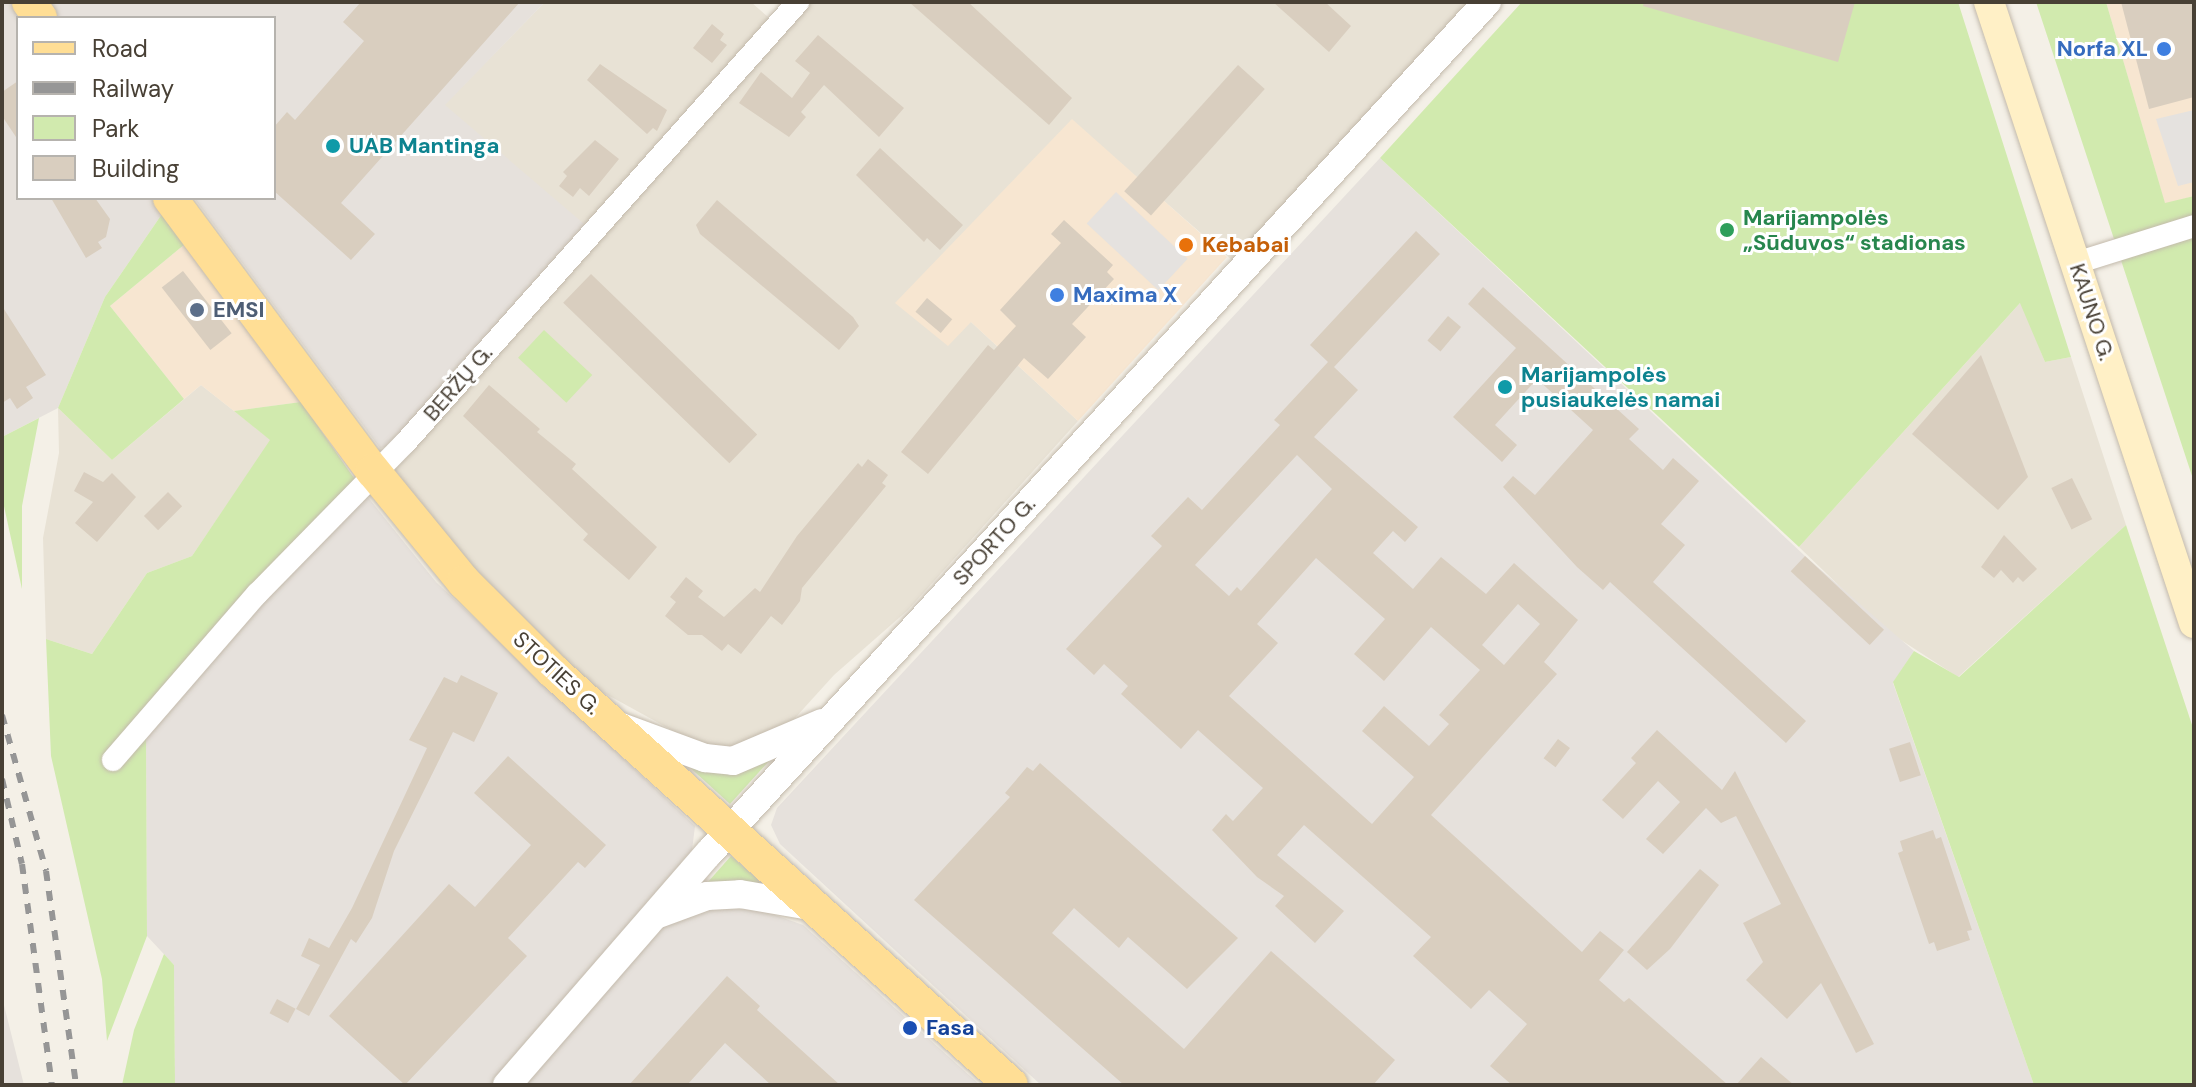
<!DOCTYPE html>
<html>
<head>
<meta charset="utf-8">
<style>
	body { margin:0 }
	#map { position:relative; width:2196px; height:1087px; overflow:hidden; background:#f4f0e7; font-family:"DM Sans",sans-serif }
	div>[style] { position:absolute }
	[style*='--x'] { left:calc(var(--x)*1px); top:calc(var(--y)*1px); width:calc(var(--w)*1px); rotate:calc(var(--a)*1deg) }
	.residential>* { inset:0; background:#e8e2d5 }
	.commercial>* { inset:0; background:#f7e6d1 }
	.industrial>* { inset:0; background:#e6e1dc }
	.green>* { inset:0; background:#d1eaae; transform-origin:0 0 }
	.parking>* { inset:0; background:#e5e2df; transform-origin:0 0 }
	.building>* { inset:0; background:#d9cebf; transform-origin:0 0 }
	.roads { filter:drop-shadow(0 0 2px #c3baac) drop-shadow(0 0 2px #c3baac) }
	.minor>* { height:22px; margin:-11px; padding:0 11px; transform-origin:11px; border-radius:11px; background:#fff }
	.tertiary>* { height:28px; margin:-14px; padding:0 14px; transform-origin:14px; border-radius:14px; background:#fff }
	.secondary>* { height:30px; margin:-15px; padding:0 15px; transform-origin:15px; border-radius:15px; background:#fff0c6 }
	.primary>* { height:34px; margin:-17px; padding:0 17px; transform-origin:17px; border-radius:17px; background:#ffde95 }
	.rail>* { height:6px; margin-top:-3px; transform-origin:0; background:repeating-linear-gradient(90deg,#969696 0 10px,transparent 0 20px) }
	.dots>* { width:22px; height:22px; translate:-50% -50%; box-sizing:border-box; border:4px solid #fff; border-radius:50% }
	span { translate:-50% -50%; white-space:nowrap; text-align:center; line-height:1.15; -webkit-text-stroke:6px #fff; paint-order:stroke }
	.shop-label { font-size:22px; color:#366cbe; font-weight:700 }
	.right { translate:-100% -50%; text-align:right }
	.left { translate:0 -50%; text-align:left }
	.culture-label { font-size:22px; color:#0d838f; font-weight:700 }
	.leisure-label { font-size:22px; color:#27864d; font-weight:700 }
	.food-label { font-size:22px; color:#c56008; font-weight:700 }
	.service-label { font-size:22px; color:#4e5e75; font-weight:700 }
	.street-label { font-size:22px; color:#484035 }
	.transit-label { font-size:22px; color:#164399; font-weight:700 }
	.frame { position:absolute; inset:0; border:4px solid #484035; pointer-events:none }
	.legend { position:absolute; left:16px; top:16px; width:260px; height:184px; box-sizing:border-box; background:#fff; border:2px solid #b6b3ae; margin:0; padding:10px 14px; list-style:none; font-size:24px; color:#484035 }
	.legend li { display:flex; align-items:center; gap:16px; height:40px }
	.legend b { width:40px; border:2px solid #b6b3ae }
</style>
</head>
<body>
<div id="map">
	<div class="residential">
		<i style="clip-path:polygon(545px 2px,751px 2px,769px 18px,784px 2px,1487px 2px,1241px 268px,1071px 120px,971px 322px,1078px 421px,908px 610px,834px 675px,776px 739px,753px 749px,708px 750px,606px 694px,565px 682px,373px 471px,405px 443px,444px 105px)"></i>
		<i style="clip-path:polygon(2021px 302px,2045px 362px,2071px 357px,2126px 525px,1958px 677px,1884px 629px,1799px 547px)"></i>
		<i style="clip-path:polygon(201px 385px,271px 440px,192px 556px,147px 573px,92px 654px,46px 639px,43px 538px,59px 453px,58px 408px,112px 460px)"></i>
	</div>
	<div class="commercial">
		<i style="clip-path:polygon(2106px 2px,2194px 2px,2194px 196px,2165px 204px)"></i>
		<i style="clip-path:polygon(1072px 119px,1227px 257px,1078px 421px,971px 322px,948px 346px,895px 303px)"></i>
		<i style="clip-path:polygon(185px 244px,301px 402px,234px 411px,201px 385px,184px 399px,110px 306px)"></i>
	</div>
	<div class="industrial">
		<i style="clip-path:polygon(2px 2px,545px 2px,445px 105px,590px 229px,405px 443px,380px 448px,194px 198px,274px 198px,274px 18px,18px 18px,18px 198px,180px 198px,162px 214px,105px 297px,58px 408px,2px 437px)"></i>
		<i style="clip-path:polygon(1380px 158px,1805px 556px,1914px 651px,1893px 683px,2034px 1085px,1041px 1085px,780px 844px,771px 825px,777px 808px)"></i>
		<i style="clip-path:polygon(363px 491px,436px 582px,695px 826px,692px 850px,652px 897px,679px 922px,728px 898px,803px 925px,980px 1085px,175px 1085px,174px 965px,147px 936px,146px 728px)"></i>
		<i style="clip-path:polygon(2px 997px,24px 1085px,2px 1085px)"></i>
	</div>
	<div class="green">
		<i style="clip-path:polygon(1522px 2px,1958px 2px,2071px 357px,2045px 362px,2020px 303px,1799px 547px,1380px 158px)"></i>
		<i style="clip-path:polygon(2036px 2px,2106px 2px,2165px 203px,2194px 196px,2194px 482px)"></i>
		<i style="clip-path:polygon(162px 214px,185px 244px,110px 306px,184px 399px,112px 460px,58px 408px,105px 297px)"></i>
		<i style="left:544px;top:330px;width:66px;height:38px;rotate:43deg"></i>
		<i style="clip-path:polygon(301px 402px,363px 491px,146px 728px,147px 936px,107px 1041px,102px 979px,51px 756px,46px 639px,92px 654px,147px 573px,192px 556px,270px 440px,234px 411px)"></i>
		<i style="clip-path:polygon(39px 418px,22px 506px,22px 589px,2px 497px,2px 437px)"></i>
		<i style="clip-path:polygon(2126px 525px,2194px 731px,2194px 1085px,2034px 1085px,1893px 682px,1914px 651px,1959px 677px)"></i>
		<i style="clip-path:polygon(780px 749px,730px 804px,674px 753px)"></i>
		<i style="clip-path:polygon(731px 856px,770px 890px,699px 892px)"></i>
		<i style="clip-path:polygon(164px 954px,174px 965px,175px 1085px,122px 1085px,134px 1030px)"></i>
	</div>
	<div class="parking">
		<i style="clip-path:polygon(2194px 110px,2194px 182px,2178px 186px,2156px 119px)"></i>
		<i style="left:1116px;top:192px;width:98px;height:43px;rotate:43deg"></i>
	</div>
	<div class="building">
		<i style="clip-path:polygon(361px 2px,520px 2px,341px 203px,375px 234px,351px 260px,274px 191px,274px 127px,287px 112px,295px 120px,364px 41px,343px 22px)"></i>
		<i style="clip-path:polygon(909px 2px,968px 2px,1072px 98px,1049px 125px)"></i>
		<i style="clip-path:polygon(1273px 2px,1325px 2px,1351px 26px,1329px 52px)"></i>
		<i style="clip-path:polygon(1644px 2px,1855px 2px,1838px 62px,1643px 6px)"></i>
		<i style="clip-path:polygon(2121px 2px,2194px 2px,2194px 97px,2149px 109px)"></i>
		<i style="clip-path:polygon(712px 24px,724px 34px,720px 40px,727px 45px,712px 63px,693px 48px)"></i>
		<i style="clip-path:polygon(818px 35px,904px 108px,879px 137px,824px 85px,801px 112px,806px 117px,789px 137px,739px 103px,761px 72px,792px 98px,810px 73px,795px 61px)"></i>
		<i style="clip-path:polygon(600px 64px,667px 110px,657px 131px,653px 128px,647px 134px,587px 80px)"></i>
		<i style="left:1238px;top:65px;width:36px;height:170px;rotate:42deg"></i>
		<i style="clip-path:polygon(18px 81px,18px 140px,2px 116px,2px 92px)"></i>
		<i style="clip-path:polygon(595px 140px,619px 159px,589px 196px,580px 188px,573px 197px,559px 186px,567px 176px,563px 172px)"></i>
		<i style="clip-path:polygon(880px 148px,963px 225px,940px 250px,927px 238px,924px 242px,856px 175px)"></i>
		<i style="clip-path:polygon(51px 198px,95px 198px,110px 219px,106px 237px,98px 242px,102px 248px,86px 258px)"></i>
		<i style="clip-path:polygon(717px 200px,853px 317px,859px 326px,839px 350px,700px 234px,696px 225px)"></i>
		<i style="clip-path:polygon(1064px 220px,1113px 265px,1107px 272px,1114px 279px,1072px 324px,1086px 337px,1048px 379px,1024px 358px,928px 474px,901px 452px,988px 345px,994px 350px,1016px 326px,1000px 310px,1061px 243px,1051px 234px)"></i>
		<i style="clip-path:polygon(evenodd,1416px 231px,1440px 254px,1334px 367px,1358px 390px,1314px 437px,1418px 527px,1405px 542px,1393px 531px,1373px 553px,1413px 589px,1441px 557px,1486px 594px,1514px 563px,1578px 620px,1544px 662px,1557px 674px,1431px 815px,1582px 952px,1600px 931px,1624px 950px,1599px 980px,1624px 1002px,1629px 998px,1728px 1085px,1512px 1085px,1490px 1066px,1527px 1024px,1489px 990px,1471px 1009px,1413px 956px,1431px 937px,1304px 825px,1277px 855px,1344px 911px,1315px 943px,1275px 906px,1284px 896px,1257px 877px,1212px 830px,1226px 814px,1233px 821px,1263px 788px,1198px 730px,1181px 749px,1121px 694px,1128px 686px,1104px 664px,1094px 675px,1066px 649px,1162px 546px,1151px 536px,1188px 497px,1202px 510px,1280px 425px,1274px 420px,1328px 362px,1310px 345px,1416px 231px,1297px 455px,1332px 489px,1241px 591px,1237px 587px,1229px 596px,1195px 565px,1297px 455px,1416px 231px,1316px 558px,1385px 619px,1354px 654px,1384px 681px,1431px 627px,1480px 670px,1439px 715px,1449px 724px,1429px 746px,1384px 706px,1362px 731px,1414px 777px,1372px 824px,1229px 696px,1278px 643px,1257px 624px,1316px 558px,1416px 231px,1518px 604px,1540px 624px,1504px 665px,1482px 645px,1518px 604px)"></i>
		<i style="left:183px;top:271px;width:79px;height:27px;rotate:52deg"></i>
		<i style="left:591px;top:274px;width:231px;height:40px;rotate:44deg"></i>
		<i style="clip-path:polygon(1483px 287px,1639px 429px,1629px 439px,1663px 470px,1673px 458px,1699px 481px,1661px 524px,1685px 545px,1653px 582px,1806px 721px,1786px 743px,1610px 582px,1603px 590px,1577px 567px,1503px 487px,1513px 476px,1535px 495px,1593px 430px,1537px 379px,1495px 425px,1517px 445px,1502px 462px,1453px 417px,1516px 348px,1468px 304px)"></i>
		<i style="left:927px;top:298px;width:33px;height:18px;rotate:40deg"></i>
		<i style="clip-path:polygon(2px 306px,46px 375px,26px 387px,33px 398px,17px 409px,10px 398px,2px 403px)"></i>
		<i style="left:1448px;top:316px;width:17px;height:32px;rotate:40deg"></i>
		<i style="clip-path:polygon(1981px 355px,2028px 477px,1998px 510px,1912px 434px)"></i>
		<i style="clip-path:polygon(489px 385px,540px 429px,537px 432px,576px 464px,572px 469px,657px 547px,629px 580px,583px 540px,588px 534px,463px 416px)"></i>
		<i style="clip-path:polygon(868px 459px,888px 475px,882px 483px,886px 486px,802px 588px,800px 601px,782px 625px,771px 616px,741px 654px,728px 644px,722px 651px,702px 635px,688px 635px,665px 616px,676px 602px,670px 597px,686px 577px,703px 591px,698px 597px,724px 617px,755px 588px,760px 592px,797px 536px,858px 463px,862px 467px)"></i>
		<i style="clip-path:polygon(84px 472px,103px 482px,112px 473px,136px 497px,97px 542px,75px 523px,93px 502px,74px 491px)"></i>
		<i style="left:2072px;top:478px;width:46px;height:23px;rotate:64deg"></i>
		<i style="left:168px;top:492px;width:20px;height:34px;rotate:45deg"></i>
		<i style="clip-path:polygon(2004px 535px,2037px 569px,2023px 582px,2018px 577px,2013px 583px,2001px 570px,1994px 578px,1981px 567px)"></i>
		<i style="left:1805px;top:556px;width:108px;height:21px;rotate:43deg"></i>
		<i style="clip-path:polygon(461px 675px,498px 693px,474px 742px,453px 732px,394px 851px,372px 918px,356px 943px,351px 939px,309px 1016px,296px 1009px,320px 965px,301px 956px,309px 938px,329px 948px,352px 908px,427px 748px,409px 740px,444px 677px,457px 683px)"></i>
		<i style="clip-path:polygon(1657px 730px,1722px 790px,1735px 771px,1874px 1044px,1856px 1053px,1821px 983px,1787px 1019px,1746px 980px,1763px 962px,1743px 923px,1781px 904px,1736px 816px,1721px 823px,1706px 808px,1663px 854px,1646px 839px,1680px 802px,1658px 781px,1623px 819px,1602px 800px,1636px 763px,1631px 758px)"></i>
		<i style="left:1558px;top:739px;width:15px;height:24px;rotate:37deg"></i>
		<i style="left:1910px;top:742px;width:35px;height:22px;rotate:72deg"></i>
		<i style="clip-path:polygon(508px 756px,606px 845px,585px 868px,578px 862px,508px 938px,527px 956px,405px 1085px,329px 1016px,449px 884px,475px 907px,531px 845px,474px 793px)"></i>
		<i style="clip-path:polygon(1040px 763px,1238px 938px,1187px 989px,1128px 937px,1119px 948px,1074px 908px,1052px 933px,1184px 1049px,1271px 951px,1395px 1060px,1373px 1085px,1124px 1085px,914px 900px,1010px 797px,1005px 793px,1027px 767px,1033px 771px)"></i>
		<i style="clip-path:polygon(1933px 830px,1936px 839px,1941px 837px,1972px 930px,1967px 931px,1970px 940px,1937px 951px,1934px 942px,1929px 944px,1898px 853px,1903px 851px,1900px 841px)"></i>
		<i style="clip-path:polygon(1700px 869px,1719px 885px,1670px 949px,1647px 970px,1627px 952px)"></i>
		<i style="clip-path:polygon(727px 976px,760px 1006px,757px 1010px,840px 1085px,771px 1085px,725px 1043px,687px 1085px,629px 1085px)"></i>
		<i style="left:277px;top:999px;width:21px;height:16px;rotate:28deg"></i>
		<i style="clip-path:polygon(1761px 1057px,1794px 1085px,1736px 1085px)"></i>
	</div>
	<div class="roads">
		<div class="minor">
			<i style="--x:2076;--y:263;--w:124;--a:-17.4"></i>
			<i style="--x:113;--y:760;--w:220;--a:-49.1"></i>
			<i style="--x:257;--y:594;--w:211;--a:-45.6"></i>
			<i style="--x:405;--y:443;--w:591;--a:-48.29"></i>
		</div>
		<div class="tertiary">
			<i style="--x:618;--y:726;--w:93;--a:20.2"></i>
			<i style="--x:705;--y:758;--w:28;--a:6"></i>
			<i style="--x:733;--y:761;--w:97;--a:-23.1"></i>
			<i style="--x:658;--y:914;--w:52;--a:-20.2"></i>
			<i style="--x:707;--y:896;--w:33;--a:-3"></i>
			<i style="--x:740;--y:894;--w:77;--a:9.7"></i>
			<i style="--x:507;--y:1085;--w:308;--a:-49"></i>
			<i style="--x:709;--y:853;--w:1153;--a:-47.57"></i>
		</div>
		<div class="secondary">
			<i style="--x:1989;--y:2;--w:654;--a:71.73"></i>
		</div>
		<div class="primary">
			<i style="--x:29;--y:2;--w:19;--a:55"></i>
			<i style="--x:170;--y:198;--w:340;--a:53.4"></i>
			<i style="--x:373;--y:471;--w:144;--a:50.7"></i>
			<i style="--x:464;--y:582;--w:126;--a:45"></i>
			<i style="--x:553;--y:671;--w:617;--a:42.11"></i>
		</div>
	</div>
	<div class="rail">
		<i style="--x:2;--y:715;--w:162;--a:74.2"></i>
		<i style="--x:46;--y:871;--w:216;--a:82"></i>
		<i style="--x:2;--y:779;--w:87;--a:76.8"></i>
		<i style="--x:22;--y:864;--w:223;--a:82.3"></i>
	</div>
	<div class="dots">
		<i style="left:2164px;top:49px;background:#3f7fe0"></i>
		<i style="left:333px;top:146px;background:#0f9aa8"></i>
		<i style="left:1727px;top:230px;background:#2e9e5b"></i>
		<i style="left:1186px;top:245px;background:#e8710a"></i>
		<i style="left:1057px;top:295px;background:#3f7fe0"></i>
		<i style="left:197px;top:310px;background:#5c6f8a"></i>
		<i style="left:1505px;top:387px;background:#0f9aa8"></i>
		<i style="left:910px;top:1028px;background:#1a4fb4"></i>
	</div>
	<div class="shop-label">
		<span class="right" style="left:2148px;top:49px">Norfa XL</span>
		<span class="left" style="left:1073px;top:295px">Maxima X</span>
	</div>
	<div class="culture-label">
		<span class="left" style="left:349px;top:146px">UAB Mantinga</span>
		<span class="left" style="left:1521px;top:387px">Marijampolės<br>pusiaukelės namai</span>
	</div>
	<div class="leisure-label">
		<span class="left" style="left:1743px;top:230px">Marijampolės<br>„Sūduvos“ stadionas</span>
	</div>
	<div class="food-label">
		<span class="left" style="left:1202px;top:245px">Kebabai</span>
	</div>
	<div class="service-label">
		<span class="left" style="left:213px;top:310px">EMSI</span>
	</div>
	<div class="street-label">
		<span style="left:2092px;top:312px;rotate:72deg">KAUNO G.</span>
		<span style="left:458px;top:383px;rotate:-49deg">BERŽŲ G.</span>
		<span style="left:994px;top:541px;rotate:-48deg">SPORTO G.</span>
		<span style="left:557px;top:673px;rotate:43deg">STOTIES G.</span>
	</div>
	<div class="transit-label">
		<span class="left" style="left:926px;top:1028px">Fasa</span>
	</div>
	<div class="frame"></div>
	<ul class="legend">
	<li><b style="height:10px;background:#ffde95"></b>Road</li>
	<li><b style="height:10px;background:#969696"></b>Railway</li>
	<li><b style="height:22px;background:#d1eaae"></b>Park</li>
	<li><b style="height:22px;background:#d9cebf"></b>Building</li>
	</ul>
</div>
</body>
</html>
